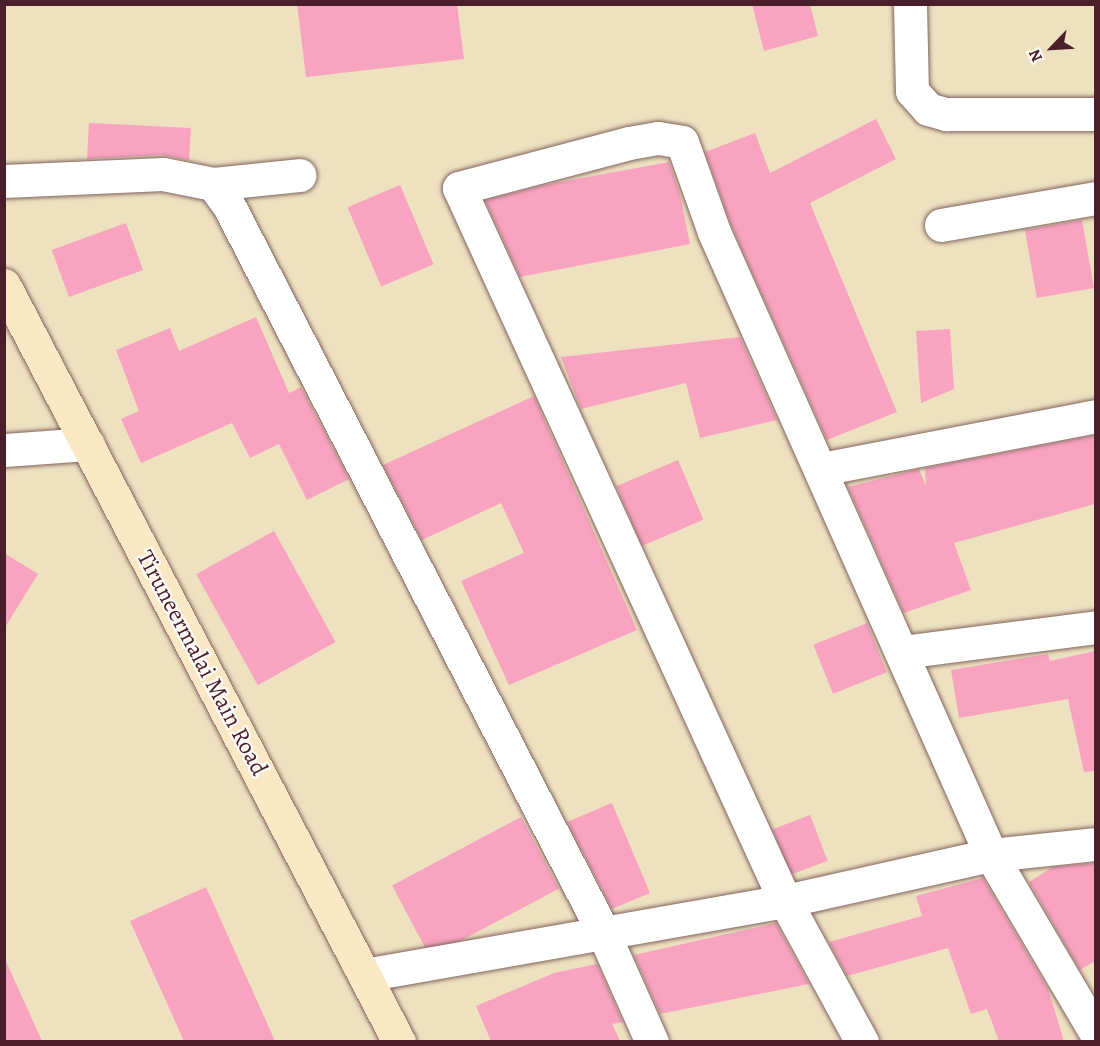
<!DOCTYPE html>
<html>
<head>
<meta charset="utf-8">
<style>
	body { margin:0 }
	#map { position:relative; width:1100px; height:1046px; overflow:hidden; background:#ede1c0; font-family:Alegreya,serif }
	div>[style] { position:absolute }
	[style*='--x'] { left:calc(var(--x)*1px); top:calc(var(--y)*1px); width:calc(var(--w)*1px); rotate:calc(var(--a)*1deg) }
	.building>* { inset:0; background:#f8a3c0; transform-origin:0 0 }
	.roads { filter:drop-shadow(0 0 2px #83635f) drop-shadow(0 0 2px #83635f) }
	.minor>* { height:33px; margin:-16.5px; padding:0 16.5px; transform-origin:16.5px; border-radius:16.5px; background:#fff }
	.secondary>* { height:33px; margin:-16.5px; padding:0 16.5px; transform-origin:16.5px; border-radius:16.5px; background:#fae7c3 }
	span { translate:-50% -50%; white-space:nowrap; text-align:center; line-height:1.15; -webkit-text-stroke:4.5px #fdfcf7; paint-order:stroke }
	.street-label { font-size:24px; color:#4a1f2b }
	.frame { position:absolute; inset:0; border:6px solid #4a1f2b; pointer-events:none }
	.north { position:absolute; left:1022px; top:18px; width:60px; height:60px; -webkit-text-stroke:4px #fdfcf7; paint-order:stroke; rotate:245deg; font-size:16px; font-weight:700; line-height:24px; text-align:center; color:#4a1f2b }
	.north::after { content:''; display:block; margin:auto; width:21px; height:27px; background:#4a1f2b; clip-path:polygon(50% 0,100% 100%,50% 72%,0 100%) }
</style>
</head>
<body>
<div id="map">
	<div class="building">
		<i style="clip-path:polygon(297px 4px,457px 4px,464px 59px,306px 77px)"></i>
		<i style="clip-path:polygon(752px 4px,810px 4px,818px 36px,764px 51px)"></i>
		<i style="clip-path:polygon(876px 119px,896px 159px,810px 203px,897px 412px,827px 440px,731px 225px,705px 152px,755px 133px,770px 173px)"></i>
		<i style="clip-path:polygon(89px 123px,191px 128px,189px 160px,162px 155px,87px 159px)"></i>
		<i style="clip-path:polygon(669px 162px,680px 194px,690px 244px,520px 277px,485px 200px,544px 185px)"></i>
		<i style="left:400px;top:185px;width:86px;height:57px;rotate:67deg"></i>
		<i style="left:1082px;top:220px;width:69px;height:58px;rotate:80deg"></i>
		<i style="left:126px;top:223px;width:50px;height:79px;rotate:70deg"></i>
		<i style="clip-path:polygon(256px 317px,289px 393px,301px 387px,349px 479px,307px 500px,279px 444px,250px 458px,232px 423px,141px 463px,121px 419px,139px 411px,116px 350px,170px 328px,179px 351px)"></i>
		<i style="clip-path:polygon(950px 329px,954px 389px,921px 403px,916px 331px)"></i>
		<i style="clip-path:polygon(740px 337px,777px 420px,700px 438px,686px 383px,581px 409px,561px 357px)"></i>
		<i style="clip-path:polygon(534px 396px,637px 630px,509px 685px,461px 581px,524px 553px,501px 503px,422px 540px,383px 465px)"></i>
		<i style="clip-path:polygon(1095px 435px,1095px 504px,954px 543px,971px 590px,904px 613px,848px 487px,919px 469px,926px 486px,925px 468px)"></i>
		<i style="left:678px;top:460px;width:65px;height:67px;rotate:67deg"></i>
		<i style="left:274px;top:531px;width:127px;height:89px;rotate:61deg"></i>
		<i style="clip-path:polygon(4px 553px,38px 574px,4px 629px)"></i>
		<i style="left:867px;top:623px;width:53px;height:58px;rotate:68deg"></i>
		<i style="clip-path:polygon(1095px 651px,1095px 771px,1084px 772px,1068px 699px,959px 718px,951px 670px,1048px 654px,1050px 661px)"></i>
		<i style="clip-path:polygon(612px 803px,650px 893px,612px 909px,567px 822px)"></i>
		<i style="left:810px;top:815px;width:49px;height:40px;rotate:69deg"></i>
		<i style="left:521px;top:817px;width:81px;height:146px;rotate:62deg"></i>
		<i style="clip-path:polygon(1095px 863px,1095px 961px,1080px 970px,1029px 882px,1053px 867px)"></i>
		<i style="clip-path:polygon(983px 878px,1048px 989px,1064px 1041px,999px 1041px,987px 1009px,971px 1014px,948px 948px,847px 976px,829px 942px,922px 916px,916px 896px)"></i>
		<i style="clip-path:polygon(206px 887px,275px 1041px,184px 1041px,130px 921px)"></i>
		<i style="clip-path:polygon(776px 923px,809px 984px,660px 1014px,634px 955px)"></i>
		<i style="clip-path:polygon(4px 957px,42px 1041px,4px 1041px)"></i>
		<i style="clip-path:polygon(597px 964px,623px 1022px,612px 1024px,620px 1041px,491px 1041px,476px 1006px,554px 973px)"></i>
	</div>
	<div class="roads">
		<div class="minor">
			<i style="--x:910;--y:4;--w:87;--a:88.7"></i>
			<i style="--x:912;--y:91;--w:24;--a:48"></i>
			<i style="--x:928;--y:109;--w:19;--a:16"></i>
			<i style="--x:946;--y:114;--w:150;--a:0"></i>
			<i style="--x:4;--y:181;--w:159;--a:-2.5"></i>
			<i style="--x:163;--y:174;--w:51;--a:11.3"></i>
			<i style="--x:213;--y:184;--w:27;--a:54"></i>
			<i style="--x:229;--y:206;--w:817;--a:62.74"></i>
			<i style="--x:603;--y:932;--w:120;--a:66"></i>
			<i style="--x:213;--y:184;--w:87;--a:-5.9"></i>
			<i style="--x:941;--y:225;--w:157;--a:-9.9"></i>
			<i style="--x:4;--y:450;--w:84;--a:-4.1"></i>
			<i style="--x:821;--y:469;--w:280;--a:-10.9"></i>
			<i style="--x:902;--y:652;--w:196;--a:-7.3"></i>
			<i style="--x:365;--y:975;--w:426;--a:-10"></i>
			<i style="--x:785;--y:901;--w:211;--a:-12.6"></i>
			<i style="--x:991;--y:855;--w:106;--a:-6"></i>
			<i style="--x:862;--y:1042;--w:161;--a:-118.6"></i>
			<i style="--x:785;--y:901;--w:784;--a:-114.57"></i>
			<i style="--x:459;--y:188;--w:176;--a:-14.8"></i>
			<i style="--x:629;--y:143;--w:29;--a:-10"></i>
			<i style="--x:658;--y:138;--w:24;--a:9"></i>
			<i style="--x:682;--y:142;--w:96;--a:70.4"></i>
			<i style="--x:714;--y:232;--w:682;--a:66.03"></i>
			<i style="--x:991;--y:855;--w:207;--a:59.5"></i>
		</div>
		<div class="secondary">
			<i style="--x:4;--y:285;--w:854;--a:62.44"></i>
		</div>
	</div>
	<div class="street-label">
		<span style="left:202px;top:663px;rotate:62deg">Tiruneermalai Main Road</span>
	</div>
	<div class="frame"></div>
	<div class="north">N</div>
</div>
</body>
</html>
